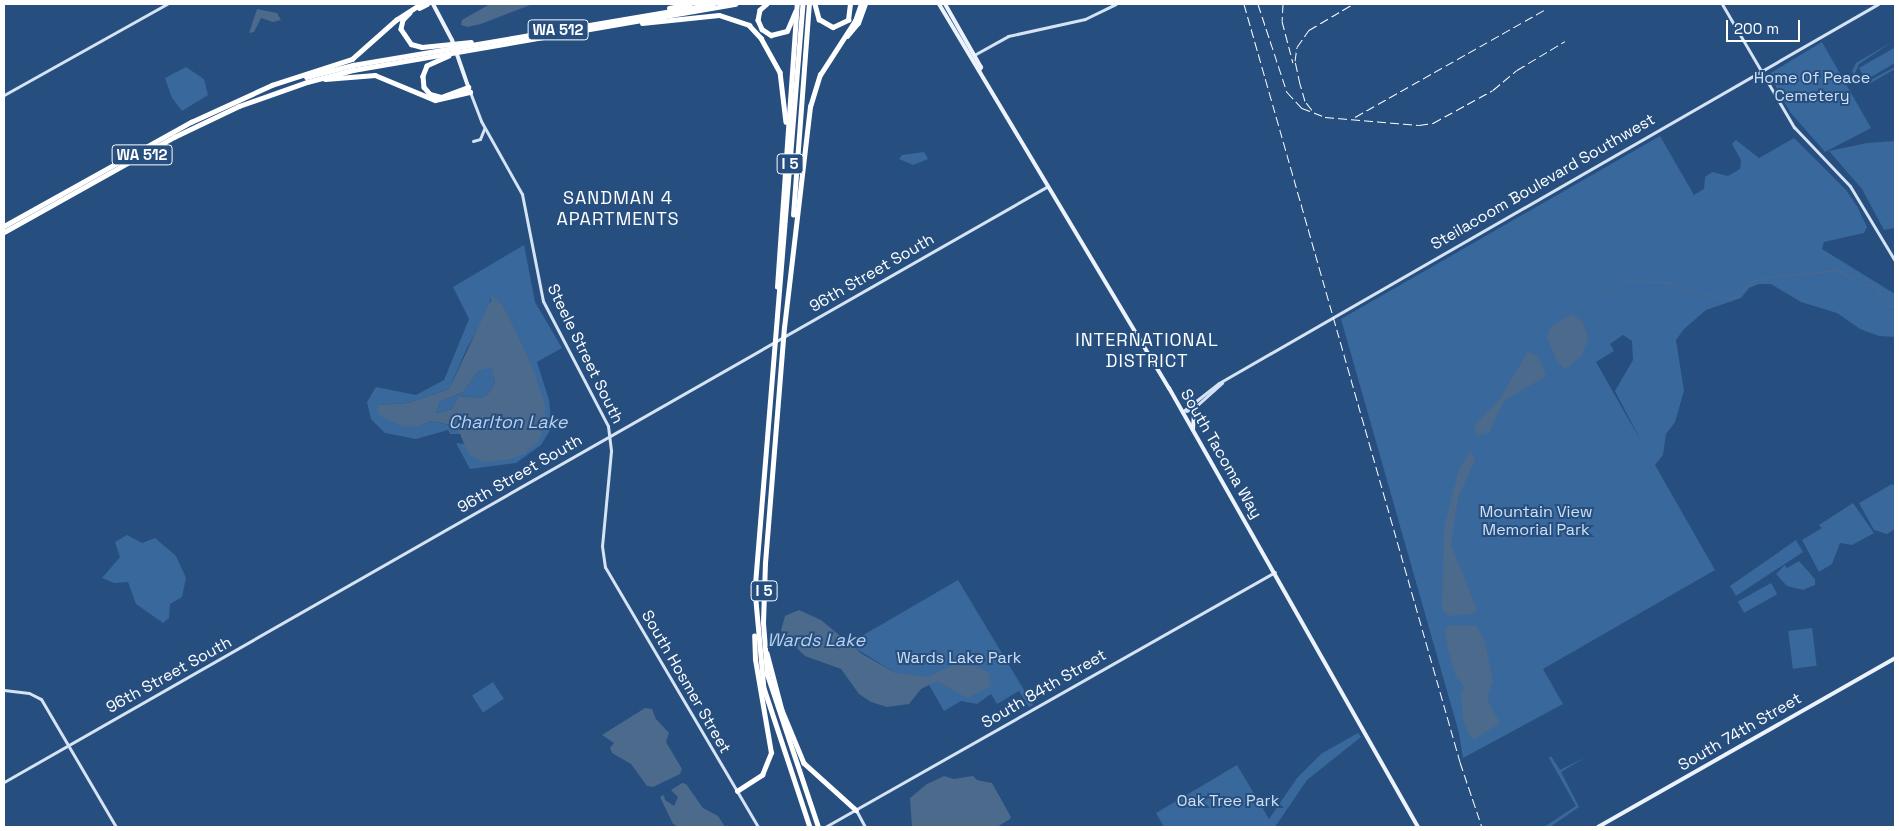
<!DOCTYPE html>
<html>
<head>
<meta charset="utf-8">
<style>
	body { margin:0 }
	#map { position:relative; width:1899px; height:831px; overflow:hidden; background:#264e7e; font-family:"Space Grotesk",sans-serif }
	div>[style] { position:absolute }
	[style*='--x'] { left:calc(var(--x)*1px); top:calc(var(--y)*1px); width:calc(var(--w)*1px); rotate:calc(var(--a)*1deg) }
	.green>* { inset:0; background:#39689c; transform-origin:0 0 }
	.water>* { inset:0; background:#4c6a8c }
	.stream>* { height:1px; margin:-0.5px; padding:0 0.5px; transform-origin:0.5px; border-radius:0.5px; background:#4c6a8c }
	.secondary>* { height:3px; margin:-1.5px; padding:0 1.5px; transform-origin:1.5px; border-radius:1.5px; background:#d5e3f5 }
	.primary>* { height:4px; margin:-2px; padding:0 2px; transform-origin:2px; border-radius:2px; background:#ecf3fd }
	.highway>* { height:4.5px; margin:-2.25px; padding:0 2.25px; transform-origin:2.25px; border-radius:2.25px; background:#fff }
	.rail>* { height:1px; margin-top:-0.5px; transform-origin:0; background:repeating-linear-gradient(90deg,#fff 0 9px,transparent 0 13px) }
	span { translate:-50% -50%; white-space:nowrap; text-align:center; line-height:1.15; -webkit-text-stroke:4px #264e7e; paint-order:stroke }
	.shield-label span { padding:1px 4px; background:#264e7e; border:1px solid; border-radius:4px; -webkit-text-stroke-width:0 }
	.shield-label { font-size:15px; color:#fff; font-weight:700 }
	.park-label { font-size:16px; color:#cee0f4 }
	.street-label { font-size:16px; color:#fff }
	.neighbourhood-label { font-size:18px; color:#fff; letter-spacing:1px }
	.water-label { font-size:18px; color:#b7d1ed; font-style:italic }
	.frame { position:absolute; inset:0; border:5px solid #fff; pointer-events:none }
	.scale { position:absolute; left:1726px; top:20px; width:74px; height:22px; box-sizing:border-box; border:2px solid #fff; border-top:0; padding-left:6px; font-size:15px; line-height:18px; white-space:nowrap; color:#fff; -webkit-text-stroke:4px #264e7e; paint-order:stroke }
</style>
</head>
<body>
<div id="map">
	<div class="green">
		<i style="clip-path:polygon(1895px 40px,1859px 64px,1855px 73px,1859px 80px,1867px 82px,1895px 67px,1895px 69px,1869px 84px,1857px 81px,1852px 71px,1856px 63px)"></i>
		<i style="clip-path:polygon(1822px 42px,1871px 128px,1825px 152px,1790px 112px,1769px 74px)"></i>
		<i style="clip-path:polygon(1894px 48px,1895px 63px,1866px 80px,1859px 68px)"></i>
		<i style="clip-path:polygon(186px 67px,204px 79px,208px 95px,182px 111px,172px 98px,165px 78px)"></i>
		<i style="clip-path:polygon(evenodd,1660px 136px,1694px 195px,1704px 189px,1705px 177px,1712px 172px,1728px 176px,1740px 169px,1741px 160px,1732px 144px,1736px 140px,1759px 158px,1794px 138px,1846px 190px,1857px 206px,1867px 227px,1864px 233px,1824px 242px,1822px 249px,1895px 294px,1895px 337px,1879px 336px,1860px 329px,1837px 313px,1801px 302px,1771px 284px,1759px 284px,1749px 288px,1741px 298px,1706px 310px,1684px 329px,1676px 340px,1684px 391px,1675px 422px,1666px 434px,1663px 455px,1655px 465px,1715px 570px,1543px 669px,1563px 704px,1463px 758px,1459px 733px,1341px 319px,1660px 136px,1623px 335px,1632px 341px,1633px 360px,1615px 391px,1642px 443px,1596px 362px,1614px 351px,1610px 344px,1623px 335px)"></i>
		<i style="clip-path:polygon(1895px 141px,1895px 228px,1884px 230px,1862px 189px,1829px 151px,1867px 143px)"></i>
		<i style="clip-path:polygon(924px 152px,928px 159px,913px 165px,899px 159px,902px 155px)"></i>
		<i style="clip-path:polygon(524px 245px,535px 302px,562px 348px,537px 362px,549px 400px,552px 427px,541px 445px,516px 463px,470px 469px,456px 443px,465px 444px,468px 454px,545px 404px,504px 307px,490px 299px,489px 310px,467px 348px,449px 389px,408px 403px,379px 405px,421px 426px,429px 421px,450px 425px,457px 426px,461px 434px,450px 434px,448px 430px,416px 439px,385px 433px,371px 419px,367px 402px,376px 387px,416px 395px,444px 380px,469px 319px,453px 287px)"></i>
		<i style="clip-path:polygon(491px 366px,495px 383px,487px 395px,479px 398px,458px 396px,452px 409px,436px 413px,440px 402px,463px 392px,479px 371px)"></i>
		<i style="clip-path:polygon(1892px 484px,1895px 486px,1895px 529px,1887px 534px,1874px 530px,1859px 503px)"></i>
		<i style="clip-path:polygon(1853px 503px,1874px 533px,1852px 545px,1840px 543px,1832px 564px,1819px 572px,1802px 540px,1822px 528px,1819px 525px)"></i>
		<i style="clip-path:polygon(127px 535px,142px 543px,155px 538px,176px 556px,186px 578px,182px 597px,170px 604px,169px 618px,163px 623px,136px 604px,128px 582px,114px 583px,102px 578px,120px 557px,115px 542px)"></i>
		<i style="clip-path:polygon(1796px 540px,1803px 552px,1736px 596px,1730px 586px)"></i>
		<i style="clip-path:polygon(1799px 561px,1815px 579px,1815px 585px,1803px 590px,1787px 586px,1776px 574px,1785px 565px,1787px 568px)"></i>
		<i style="clip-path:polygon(958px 580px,1033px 705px,1029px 707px,1019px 691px,997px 704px,991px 694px,977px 704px,961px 701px,944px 711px,925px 678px,896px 673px,848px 644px)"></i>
		<i style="left:1771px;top:583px;width:13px;height:38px;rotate:61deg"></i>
		<i style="left:1812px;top:628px;width:38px;height:24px;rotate:83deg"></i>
		<i style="left:493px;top:682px;width:20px;height:25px;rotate:57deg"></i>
		<i style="clip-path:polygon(1358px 733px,1361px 737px,1307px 780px,1275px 827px,1164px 827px,1156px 813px,1237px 765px,1269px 819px,1297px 778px,1321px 754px)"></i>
		<i style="clip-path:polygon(1551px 756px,1560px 770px,1586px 757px,1561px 772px,1579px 807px,1550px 827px,1544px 827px,1576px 806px,1549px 758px)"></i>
	</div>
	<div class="water">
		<i style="clip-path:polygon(490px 4px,533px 4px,481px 24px,468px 27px,461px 25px,462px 20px)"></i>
		<i style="clip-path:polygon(257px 9px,277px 13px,281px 20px,273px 22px,261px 18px,254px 32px,249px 33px)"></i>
		<i style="clip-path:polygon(evenodd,493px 296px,504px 307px,531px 364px,545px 404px,546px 420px,539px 441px,524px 454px,507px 460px,483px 462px,468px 454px,457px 426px,429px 421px,421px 426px,404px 427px,380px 416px,377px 411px,379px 405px,408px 403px,449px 389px,493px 296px,491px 367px,495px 383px,487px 395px,479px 398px,458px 396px,452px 409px,436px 413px,440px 402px,463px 392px,479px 371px,491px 367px)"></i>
		<i style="clip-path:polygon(1571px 314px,1583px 322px,1588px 338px,1582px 356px,1565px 369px,1557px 362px,1547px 337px,1551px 327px)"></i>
		<i style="clip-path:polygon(1528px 351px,1539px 358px,1546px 376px,1504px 401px,1489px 433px,1477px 436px,1474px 425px,1500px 399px)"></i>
		<i style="clip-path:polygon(1470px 451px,1475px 460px,1458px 498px,1451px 544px,1477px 610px,1472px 614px,1448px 616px,1442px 609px,1444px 529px,1458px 472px)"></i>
		<i style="clip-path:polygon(799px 610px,821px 620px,862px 654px,896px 673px,927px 677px,954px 665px,976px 666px,989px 673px,991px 686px,967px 698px,937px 681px,921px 689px,909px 704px,887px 707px,871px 702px,859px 694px,841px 669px,805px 656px,785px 637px,781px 630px,785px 616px)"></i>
		<i style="clip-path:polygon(1450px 625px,1476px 626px,1485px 641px,1493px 681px,1487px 699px,1500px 723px,1475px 739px,1470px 736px,1463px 719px,1461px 696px,1464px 687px,1456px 677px,1448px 649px,1445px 630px)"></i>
		<i style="clip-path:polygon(645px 708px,652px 709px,656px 719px,669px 733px,666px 742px,682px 769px,680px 774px,653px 787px,647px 786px,631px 764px,612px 753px,610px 748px,614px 743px,602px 735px)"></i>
		<i style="clip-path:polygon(944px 776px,954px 779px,973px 776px,977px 780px,992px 783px,1011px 817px,1010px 819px,997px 827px,912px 827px,910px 798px,927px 784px)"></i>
		<i style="clip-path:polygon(682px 783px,686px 784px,703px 808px,718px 816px,725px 827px,680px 827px,673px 824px,660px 797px,664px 795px,665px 800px,674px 806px,678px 797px,671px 790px)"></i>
	</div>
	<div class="stream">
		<i style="--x:1589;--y:310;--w:26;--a:-51"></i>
		<i style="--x:1605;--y:290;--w:21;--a:-25"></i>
		<i style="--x:1624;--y:281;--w:43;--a:1.3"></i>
		<i style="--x:1667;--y:282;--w:47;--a:18.4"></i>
		<i style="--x:1712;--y:297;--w:16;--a:4"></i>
		<i style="--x:1728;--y:298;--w:7;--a:-8"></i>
		<i style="--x:1735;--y:297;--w:22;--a:-43"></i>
		<i style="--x:1751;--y:282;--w:11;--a:-22"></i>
		<i style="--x:1761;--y:278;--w:77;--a:-5.9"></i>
		<i style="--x:1838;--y:270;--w:26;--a:31"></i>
		<i style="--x:1860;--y:283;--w:17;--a:13"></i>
		<i style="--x:1877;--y:287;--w:21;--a:67"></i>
		<i style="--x:1885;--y:306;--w:10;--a:0"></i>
	</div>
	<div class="secondary">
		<i style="--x:1722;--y:4;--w:143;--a:59.7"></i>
		<i style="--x:1794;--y:127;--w:81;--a:46.5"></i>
		<i style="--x:1850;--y:186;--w:87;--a:59"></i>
		<i style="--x:974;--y:55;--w:39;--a:-29"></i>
		<i style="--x:1008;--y:36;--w:79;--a:-12.4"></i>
		<i style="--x:1085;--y:19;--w:34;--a:-26"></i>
		<i style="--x:470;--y:92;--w:31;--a:69"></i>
		<i style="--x:481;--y:121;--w:84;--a:60.7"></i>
		<i style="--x:522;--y:194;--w:109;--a:78.9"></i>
		<i style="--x:543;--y:301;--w:141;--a:62.5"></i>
		<i style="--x:608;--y:426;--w:25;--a:83"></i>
		<i style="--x:611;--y:451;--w:95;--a:95.4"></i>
		<i style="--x:602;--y:546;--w:21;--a:82"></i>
		<i style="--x:605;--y:567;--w:302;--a:59.5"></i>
		<i style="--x:4;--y:95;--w:187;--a:-29.2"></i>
		<i style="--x:473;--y:141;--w:7;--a:-16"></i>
		<i style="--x:480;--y:139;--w:11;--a:-68"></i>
		<i style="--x:1186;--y:411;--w:9;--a:-21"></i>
		<i style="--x:1194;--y:408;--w:38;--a:-42"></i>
		<i style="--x:1182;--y:412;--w:47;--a:-38.1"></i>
		<i style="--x:1219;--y:383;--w:760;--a:-29.9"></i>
		<i style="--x:4;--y:690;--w:25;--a:7"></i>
		<i style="--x:29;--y:693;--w:13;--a:27"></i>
		<i style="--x:41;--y:699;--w:148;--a:59.6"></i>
		<i style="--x:4;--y:782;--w:1202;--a:-29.72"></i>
		<i style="--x:856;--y:810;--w:19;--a:62"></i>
		<i style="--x:825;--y:827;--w:517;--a:-29.54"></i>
	</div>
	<div class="primary">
		<i style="--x:433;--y:4;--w:41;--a:62.2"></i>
		<i style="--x:452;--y:40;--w:52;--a:70.9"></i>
		<i style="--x:939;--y:4;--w:448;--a:59.1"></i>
		<i style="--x:1169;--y:388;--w:505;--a:60.44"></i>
		<i style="--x:945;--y:4;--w:73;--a:60.3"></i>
		<i style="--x:981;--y:67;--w:4;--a:117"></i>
		<i style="--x:1193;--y:430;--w:22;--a:-87"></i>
		<i style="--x:1598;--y:827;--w:342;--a:-29.6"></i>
	</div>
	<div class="highway">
		<i style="--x:767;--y:4;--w:9;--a:139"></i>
		<i style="--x:760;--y:10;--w:10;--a:101"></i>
		<i style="--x:758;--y:20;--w:10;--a:66"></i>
		<i style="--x:762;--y:29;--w:11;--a:34"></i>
		<i style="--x:771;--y:35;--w:16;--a:-14"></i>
		<i style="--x:787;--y:31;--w:21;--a:-67"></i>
		<i style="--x:803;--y:4;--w:588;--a:94.68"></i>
		<i style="--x:755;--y:590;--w:98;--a:84.8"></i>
		<i style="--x:764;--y:688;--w:146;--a:71.7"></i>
		<i style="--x:815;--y:4;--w:16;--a:75"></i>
		<i style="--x:819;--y:19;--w:16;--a:30"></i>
		<i style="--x:833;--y:27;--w:17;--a:-25"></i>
		<i style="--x:848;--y:20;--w:16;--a:-83"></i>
		<i style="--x:419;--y:8;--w:9;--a:-27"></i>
		<i style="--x:669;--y:8;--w:21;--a:-11"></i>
		<i style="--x:410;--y:13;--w:10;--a:135"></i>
		<i style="--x:403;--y:20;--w:9;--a:103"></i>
		<i style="--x:401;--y:29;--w:18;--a:56"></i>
		<i style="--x:411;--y:44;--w:11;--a:15"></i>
		<i style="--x:422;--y:47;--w:49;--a:-5.8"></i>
		<i style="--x:642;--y:23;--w:77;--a:-5.9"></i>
		<i style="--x:719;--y:15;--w:32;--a:18"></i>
		<i style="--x:749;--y:25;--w:18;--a:47"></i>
		<i style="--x:761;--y:38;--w:39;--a:61"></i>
		<i style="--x:780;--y:72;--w:50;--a:83.2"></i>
		<i style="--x:847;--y:36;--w:17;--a:-50"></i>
		<i style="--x:858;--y:23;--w:20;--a:-70"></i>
		<i style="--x:449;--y:56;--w:24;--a:156"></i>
		<i style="--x:427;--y:66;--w:11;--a:112"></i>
		<i style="--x:423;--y:76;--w:11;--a:85"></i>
		<i style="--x:424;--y:87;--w:9;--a:49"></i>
		<i style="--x:430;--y:94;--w:11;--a:15"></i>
		<i style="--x:441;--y:97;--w:29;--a:-20"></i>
		<i style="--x:306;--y:77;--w:49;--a:-14.3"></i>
		<i style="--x:353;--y:65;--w:365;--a:-9.6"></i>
		<i style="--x:325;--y:79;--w:50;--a:-4.6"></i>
		<i style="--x:375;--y:75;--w:65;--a:22.6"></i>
		<i style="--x:435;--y:100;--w:36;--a:-13"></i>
		<i style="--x:793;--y:215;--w:212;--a:-85.7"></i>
		<i style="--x:4;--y:226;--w:214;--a:-29.1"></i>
		<i style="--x:191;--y:122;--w:89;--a:-24.6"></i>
		<i style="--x:272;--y:85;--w:84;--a:-18"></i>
		<i style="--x:352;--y:59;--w:59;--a:-41.6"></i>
		<i style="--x:396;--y:20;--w:30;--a:-33"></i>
		<i style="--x:4;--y:232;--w:195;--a:-29.2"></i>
		<i style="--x:174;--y:137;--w:72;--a:-25.5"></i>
		<i style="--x:239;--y:106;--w:72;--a:-19.4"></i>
		<i style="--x:307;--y:82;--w:48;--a:-14.6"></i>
		<i style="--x:353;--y:70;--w:388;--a:-9.8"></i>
		<i style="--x:777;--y:287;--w:284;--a:-86"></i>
		<i style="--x:767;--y:653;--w:59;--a:75.3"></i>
		<i style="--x:782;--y:710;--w:57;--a:67.5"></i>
		<i style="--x:804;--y:763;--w:70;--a:42.1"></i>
		<i style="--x:737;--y:791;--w:30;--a:-33"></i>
		<i style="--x:762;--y:775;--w:24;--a:-68"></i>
		<i style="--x:771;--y:753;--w:95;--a:-99.7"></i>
		<i style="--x:755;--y:659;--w:23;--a:-92"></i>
		<i style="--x:818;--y:827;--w:160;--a:-108.5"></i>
		<i style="--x:767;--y:675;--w:52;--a:-94.4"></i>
		<i style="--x:763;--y:623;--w:60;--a:-88.1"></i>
		<i style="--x:765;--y:563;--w:236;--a:-85.4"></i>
		<i style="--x:784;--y:328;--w:223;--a:-83.3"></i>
		<i style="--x:810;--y:107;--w:34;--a:-73"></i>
		<i style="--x:820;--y:75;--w:64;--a:-57.1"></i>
		<i style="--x:855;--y:21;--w:18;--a:-71"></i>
	</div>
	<div class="rail">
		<i style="--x:1244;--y:4;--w:788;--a:74.09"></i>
		<i style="--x:1460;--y:762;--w:69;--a:71.3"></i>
		<i style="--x:1258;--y:4;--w:93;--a:71.8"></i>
		<i style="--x:1287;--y:92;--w:22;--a:47"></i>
		<i style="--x:1302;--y:108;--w:25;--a:21"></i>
		<i style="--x:1325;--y:117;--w:94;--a:4.9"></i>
		<i style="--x:1419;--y:125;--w:14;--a:-8"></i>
		<i style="--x:1433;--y:123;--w:68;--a:-28.8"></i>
		<i style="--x:1493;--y:90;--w:31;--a:-40"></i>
		<i style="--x:1517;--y:70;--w:56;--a:-31.1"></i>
		<i style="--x:1283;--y:4;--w:17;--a:93"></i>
		<i style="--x:1282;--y:21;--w:43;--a:75.3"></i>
		<i style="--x:1312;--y:110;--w:11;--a:-128"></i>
		<i style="--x:1305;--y:101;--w:18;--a:-106"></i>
		<i style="--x:1300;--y:84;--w:24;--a:-102"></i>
		<i style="--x:1295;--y:61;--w:14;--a:-82"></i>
		<i style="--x:1297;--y:47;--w:21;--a:-55"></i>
		<i style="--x:1309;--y:30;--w:51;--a:-30.6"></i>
		<i style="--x:1355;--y:117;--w:217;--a:-29.5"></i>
	</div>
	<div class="shield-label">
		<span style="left:558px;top:30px">WA 512</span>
		<span style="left:142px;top:155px">WA 512</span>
		<span style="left:790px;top:164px">I 5</span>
		<span style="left:764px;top:591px">I 5</span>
	</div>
	<div class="park-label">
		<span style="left:1812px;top:87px">Home Of Peace<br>Cemetery</span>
		<span style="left:1536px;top:521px">Mountain View<br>Memorial Park</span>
		<span style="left:959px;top:658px">Wards Lake Park</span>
		<span style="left:1228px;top:801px">Oak Tree Park</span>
	</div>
	<div class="street-label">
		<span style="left:1543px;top:182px;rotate:-30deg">Steilacoom Boulevard Southwest</span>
		<span style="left:872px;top:273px;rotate:-30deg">96th Street South</span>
		<span style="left:585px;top:354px;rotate:64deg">Steele Street South</span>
		<span style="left:1221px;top:454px;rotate:60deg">South Tacoma Way</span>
		<span style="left:520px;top:474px;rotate:-30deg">96th Street South</span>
		<span style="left:169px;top:675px;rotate:-29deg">96th Street South</span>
		<span style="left:686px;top:682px;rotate:60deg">South Hosmer Street</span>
		<span style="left:1044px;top:689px;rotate:-30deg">South 84th Street</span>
		<span style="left:1740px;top:732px;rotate:-30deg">South 74th Street</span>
	</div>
	<div class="neighbourhood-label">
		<span style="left:618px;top:209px">SANDMAN 4<br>APARTMENTS</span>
		<span style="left:1147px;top:351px">INTERNATIONAL<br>DISTRICT</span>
	</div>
	<div class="water-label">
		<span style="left:508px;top:422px">Charlton Lake</span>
		<span style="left:816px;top:640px">Wards Lake</span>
	</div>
	<div class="frame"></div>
	<div class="scale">200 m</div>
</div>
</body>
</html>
